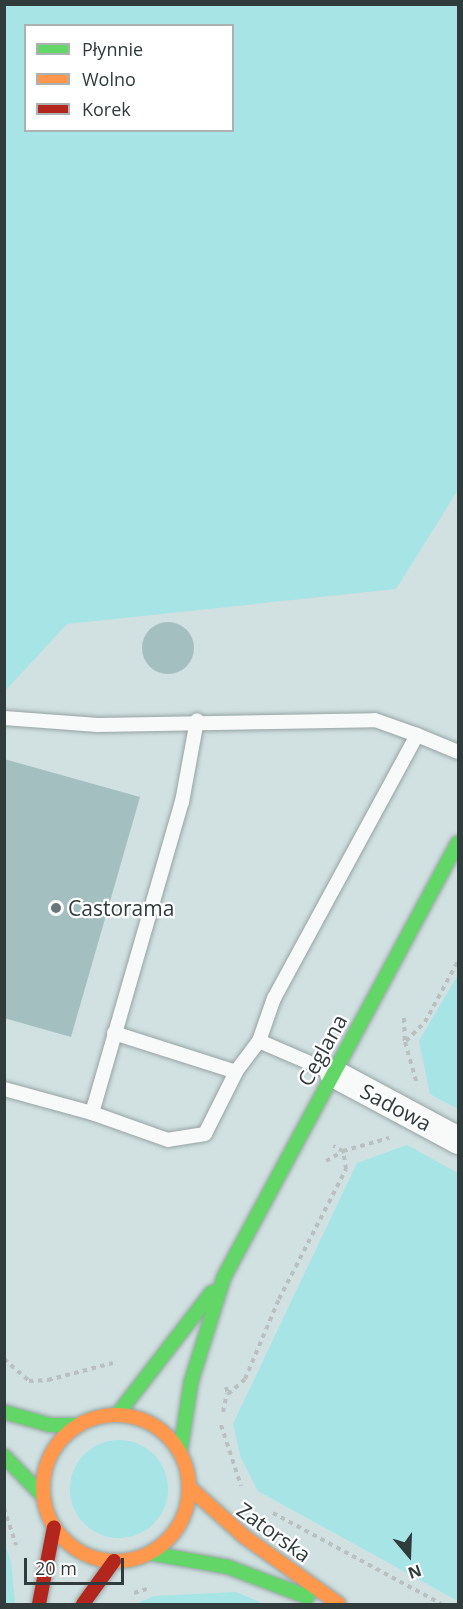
<!DOCTYPE html>
<html>
<head>
<meta charset="utf-8">
<style>
	body { margin:0 }
	#map { position:relative; width:463px; height:1609px; overflow:hidden; background:#d1e1e1; font-family:"Open Sans",sans-serif }
	div>[style] { position:absolute }
	[style*='--x'] { left:calc(var(--x)*1px); top:calc(var(--y)*1px); width:calc(var(--w)*1px); rotate:calc(var(--a)*1deg) }
	.green>* { inset:0; background:#a6e4e5 }
	.round { border-radius:50% }
	.building>* { inset:0; background:#a3bfbf }
	.path>* { height:4px; margin-top:-2px; transform-origin:0; background:repeating-linear-gradient(90deg,#babfc0 0 4.5px,transparent 0 9px) }
	.roads { filter:drop-shadow(0 0 2px #97a3a3) drop-shadow(0 0 2px #97a3a3) }
	.lane>* { height:14px; margin:-7px; padding:0 7px; transform-origin:7px; border-radius:7px; background:#f8fafa }
	.street>* { height:27px; margin:-13.5px; padding:0 13.5px; transform-origin:13.5px; border-radius:13.5px; background:#f8fafa }
	.fast>* { height:14px; margin:-7px; padding:0 7px; transform-origin:7px; border-radius:7px; background:#63d668 }
	.slow>* { height:14px; margin:-7px; padding:0 7px; transform-origin:7px; border-radius:7px; background:#ff974d }
	.slow>.ring { margin:-7px; padding:0; box-sizing:content-box; background:none; border:14px solid #ff974d; border-radius:50% }
	.jam>* { height:14px; margin:-7px; padding:0 7px; transform-origin:7px; border-radius:7px; background:#b3261e }
	.dots>* { width:16px; height:16px; translate:-50% -50%; box-sizing:border-box; border:3px solid #fff; border-radius:50% }
	span { translate:-50% -50%; white-space:nowrap; text-align:center; line-height:1.15; -webkit-text-stroke:4.5px #fff; paint-order:stroke }
	.poi-label { font-size:21px; color:#303b3c }
	.left { translate:0 -50%; text-align:left }
	.street-label { font-size:21px; color:#303b3c }
	.frame { position:absolute; inset:0; border:6px solid #303b3c; pointer-events:none }
	.legend { position:absolute; left:24px; top:24px; width:210px; height:108px; box-sizing:border-box; background:#fff; border:2px solid #acb1b1; margin:0; padding:8px 10px; list-style:none; font-size:18px; color:#303b3c }
	.legend li { display:flex; align-items:center; gap:12px; height:30px }
	.legend b { width:30px; border:2px solid #acb1b1 }
	.north { position:absolute; left:379px; top:1525px; width:60px; height:60px; -webkit-text-stroke:4px #fff; paint-order:stroke; rotate:161deg; font-size:16px; font-weight:700; line-height:24px; text-align:center; color:#303b3c }
	.north::after { content:''; display:block; margin:auto; width:21px; height:27px; background:#303b3c; clip-path:polygon(50% 0,100% 100%,50% 72%,0 100%) }
	.scale { position:absolute; left:24px; top:1558px; width:100px; height:27px; box-sizing:border-box; border:3px solid #303b3c; border-top:0; padding-left:8px; font-size:18px; line-height:21px; white-space:nowrap; color:#303b3c; -webkit-text-stroke:4px #fff; paint-order:stroke }
</style>
</head>
<body>
<div id="map">
	<div class="green">
		<i style="clip-path:polygon(evenodd,5px 4px,458px 5px,458px 490px,396px 589px,67px 624px,5px 691px,5px 4px,26px 26px,232px 26px,232px 130px,26px 130px,26px 26px)"></i>
		<i style="clip-path:polygon(458px 975px,458px 1109px,430px 1094px,419px 1041px)"></i>
		<i style="clip-path:polygon(407px 1145px,458px 1173px,458px 1601px,258px 1491px,241px 1458px,233px 1424px,357px 1163px)"></i>
		<i class="round" style="left:70px;top:1440px;width:98px;height:98px"></i>
		<i style="clip-path:polygon(4px 1541px,11px 1562px,15px 1604px,5px 1604px)"></i>
		<i style="clip-path:polygon(236px 1592px,264px 1604px,136px 1604px,154px 1596px)"></i>
	</div>
	<div class="building">
		<i class="round" style="left:142px;top:622px;width:52px;height:52px"></i>
		<i style="clip-path:polygon(4px 759px,140px 797px,71px 1037px,4px 1018px)"></i>
	</div>
	<div class="path">
		<i style="--x:404;--y:1018;--w:24;--a:88"></i>
		<i style="--x:405;--y:1042;--w:44;--a:74.1"></i>
		<i style="--x:406;--y:1041;--w:27;--a:-45"></i>
		<i style="--x:425;--y:1022;--w:69;--a:-61.6"></i>
		<i style="--x:326;--y:1161;--w:20;--a:-30"></i>
		<i style="--x:343;--y:1151;--w:48;--a:-15.8"></i>
		<i style="--x:4;--y:1359;--w:33;--a:41"></i>
		<i style="--x:29;--y:1381;--w:19;--a:-3"></i>
		<i style="--x:48;--y:1380;--w:67;--a:-14.7"></i>
		<i style="--x:226;--y:1387;--w:7;--a:74"></i>
		<i style="--x:228;--y:1394;--w:23;--a:-41"></i>
		<i style="--x:245;--y:1379;--w:87;--a:-67"></i>
		<i style="--x:279;--y:1299;--w:146;--a:-62.7"></i>
		<i style="--x:346;--y:1169;--w:18;--a:-99"></i>
		<i style="--x:343;--y:1151;--w:11;--a:-153"></i>
		<i style="--x:223;--y:1412;--w:19;--a:-78"></i>
		<i style="--x:221;--y:1425;--w:64;--a:71.8"></i>
		<i style="--x:4;--y:1508;--w:39;--a:72"></i>
		<i style="--x:273;--y:1513;--w:191;--a:28.4"></i>
		<i style="--x:134;--y:1593;--w:16;--a:-18"></i>
	</div>
	<div class="roads">
		<div class="lane">
			<i style="--x:4;--y:718;--w:94;--a:4.3"></i>
			<i style="--x:98;--y:725;--w:277;--a:-1"></i>
			<i style="--x:375;--y:720;--w:45;--a:19.7"></i>
			<i style="--x:417;--y:735;--w:299;--a:118.5"></i>
			<i style="--x:274;--y:998;--w:46;--a:109.2"></i>
			<i style="--x:259;--y:1041;--w:39;--a:127"></i>
			<i style="--x:236;--y:1072;--w:69;--a:116.6"></i>
			<i style="--x:205;--y:1134;--w:37;--a:171"></i>
			<i style="--x:168;--y:1140;--w:81;--a:-160.4"></i>
			<i style="--x:92;--y:1113;--w:91;--a:-164.7"></i>
			<i style="--x:417;--y:735;--w:44;--a:22.5"></i>
			<i style="--x:114;--y:1033;--w:128;--a:17.7"></i>
			<i style="--x:259;--y:1041;--w:81;--a:23.4"></i>
			<i style="--x:92;--y:1113;--w:324;--a:-73.9"></i>
			<i style="--x:182;--y:802;--w:83;--a:-79.6"></i>
		</div>
		<div class="street">
			<i style="--x:333;--y:1073;--w:142;--a:28.2"></i>
		</div>
		<div class="fast">
			<i style="--x:4;--y:1412;--w:48;--a:15.8"></i>
			<i style="--x:50;--y:1425;--w:29;--a:0"></i>
			<i style="--x:117;--y:1415;--w:155;--a:-52.3"></i>
			<i style="--x:180;--y:1453;--w:72;--a:-81.2"></i>
			<i style="--x:191;--y:1382;--w:110;--a:-72.6"></i>
			<i style="--x:224;--y:1277;--w:493;--a:-61.7"></i>
			<i style="--x:4;--y:1456;--w:56;--a:45.7"></i>
			<i style="--x:149;--y:1553;--w:80;--a:10"></i>
			<i style="--x:228;--y:1567;--w:85;--a:20.6"></i>
		</div>
		<div class="slow">
			<i class="ring" style="left:43px;top:1415px;width:132px;height:132px"></i>
			<i style="--x:189;--y:1487;--w:75;--a:41.8"></i>
			<i style="--x:245;--y:1537;--w:115;--a:35.5"></i>
		</div>
		<div class="jam">
			<i style="--x:39;--y:1604;--w:78;--a:-79"></i>
			<i style="--x:83;--y:1604;--w:53;--a:-54.2"></i>
		</div>
	</div>
	<div class="dots">
		<i style="left:56px;top:908px;background:#687576"></i>
	</div>
	<div class="poi-label">
		<span class="left" style="left:68px;top:908px">Castorama</span>
	</div>
	<div class="street-label">
		<span style="left:322px;top:1050px;rotate:-61deg">Ceglana</span>
		<span style="left:396px;top:1107px;rotate:28deg">Sadowa</span>
		<span style="left:274px;top:1532px;rotate:36deg">Zatorska</span>
	</div>
	<div class="frame"></div>
	<ul class="legend">
	<li><b style="height:8px;background:#63d668"></b>Płynnie</li>
	<li><b style="height:8px;background:#ff974d"></b>Wolno</li>
	<li><b style="height:8px;background:#b3261e"></b>Korek</li>
	</ul>
	<div class="north">N</div>
	<div class="scale">20 m</div>
</div>
</body>
</html>
